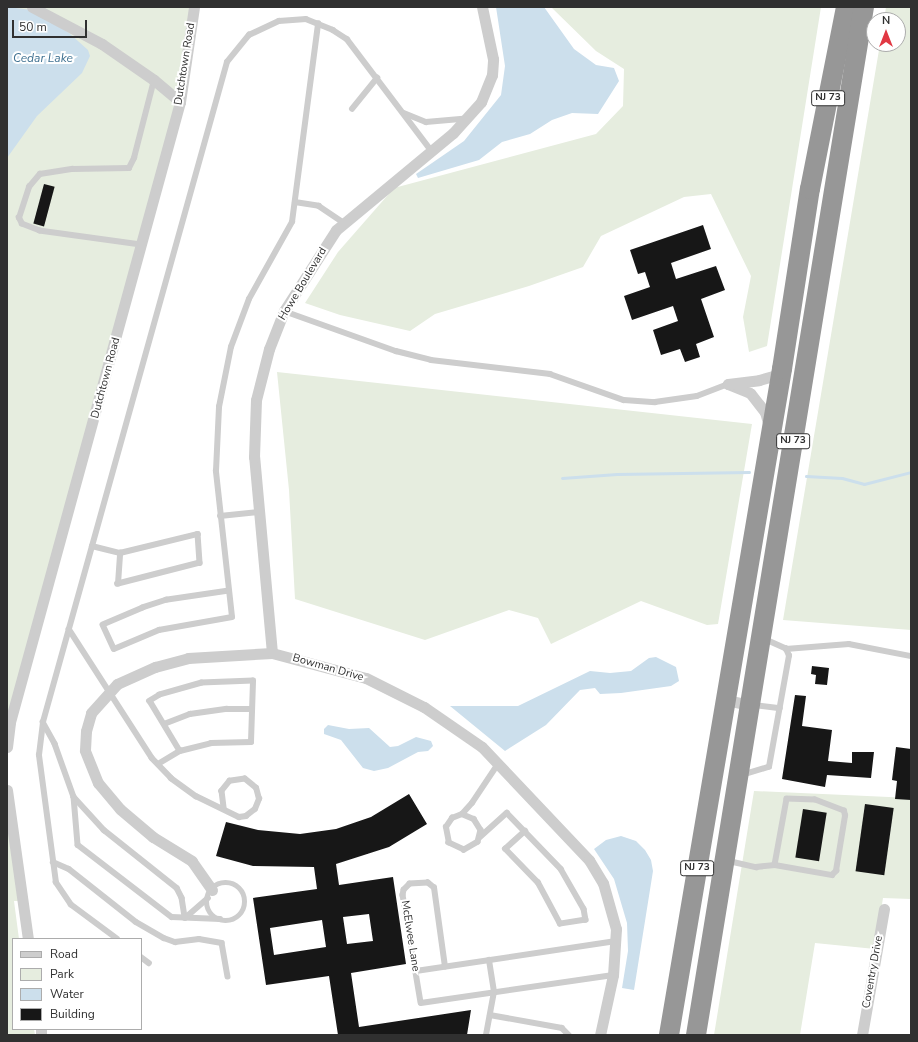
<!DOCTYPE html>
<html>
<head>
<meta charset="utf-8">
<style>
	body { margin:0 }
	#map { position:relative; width:918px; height:1042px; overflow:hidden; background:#fff; font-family:"Nunito Sans",sans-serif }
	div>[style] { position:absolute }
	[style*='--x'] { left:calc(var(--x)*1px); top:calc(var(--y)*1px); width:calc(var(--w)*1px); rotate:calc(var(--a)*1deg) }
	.green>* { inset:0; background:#e6eddf }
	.water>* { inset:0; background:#ccdfec }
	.stream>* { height:3px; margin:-1.5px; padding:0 1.5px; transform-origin:1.5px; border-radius:1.5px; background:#ccdfec }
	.building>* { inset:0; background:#171717; transform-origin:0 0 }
	.lane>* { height:5.5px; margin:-2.75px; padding:0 2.75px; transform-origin:2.75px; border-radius:2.75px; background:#cdcdcd }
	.lane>.ring { margin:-2.75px; padding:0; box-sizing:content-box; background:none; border:5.5px solid #cdcdcd; border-radius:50% }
	.street>* { height:11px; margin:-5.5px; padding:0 5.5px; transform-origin:5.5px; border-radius:5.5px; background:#cdcdcd }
	.highway>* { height:20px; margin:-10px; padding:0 10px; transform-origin:10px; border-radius:10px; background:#979797 }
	span { translate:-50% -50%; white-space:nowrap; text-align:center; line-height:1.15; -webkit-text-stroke:4px #fff; paint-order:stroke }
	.shield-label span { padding:1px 3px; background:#fff; border:1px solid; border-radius:3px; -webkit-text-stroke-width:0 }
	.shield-label { font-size:10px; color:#303030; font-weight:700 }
	.street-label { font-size:11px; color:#303030 }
	.water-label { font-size:12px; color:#3f7191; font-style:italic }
	.frame { position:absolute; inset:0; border:8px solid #303030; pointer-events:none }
	.legend { position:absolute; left:12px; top:938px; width:130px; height:92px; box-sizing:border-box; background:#fff; border:1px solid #acacac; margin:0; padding:5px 7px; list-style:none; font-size:12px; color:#303030 }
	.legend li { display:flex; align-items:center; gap:8px; height:20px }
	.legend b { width:20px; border:1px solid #acacac }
	.north { position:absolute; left:866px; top:12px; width:40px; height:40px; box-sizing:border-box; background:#fff; border:1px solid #acacac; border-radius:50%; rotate:0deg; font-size:11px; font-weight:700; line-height:16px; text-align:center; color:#303030 }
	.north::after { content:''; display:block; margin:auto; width:14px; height:18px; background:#e13843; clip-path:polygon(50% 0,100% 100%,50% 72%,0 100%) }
	.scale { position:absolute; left:12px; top:20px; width:75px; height:18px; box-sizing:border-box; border:2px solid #303030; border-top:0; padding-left:5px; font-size:12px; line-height:14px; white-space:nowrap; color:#303030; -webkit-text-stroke:3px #fff; paint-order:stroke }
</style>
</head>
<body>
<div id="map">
	<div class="green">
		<i style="clip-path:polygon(7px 7px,194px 7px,180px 102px,7px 747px)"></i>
		<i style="clip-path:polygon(551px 7px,821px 7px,767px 346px,749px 352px,743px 317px,751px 276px,711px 194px,684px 197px,601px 236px,583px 267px,529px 286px,435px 314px,410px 331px,340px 315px,305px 303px,338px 252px,394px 188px,596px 134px,623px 106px,624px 69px,596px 51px)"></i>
		<i style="clip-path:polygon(886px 7px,911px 7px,911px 630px,783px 620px,880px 44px,898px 44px,898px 20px,884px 20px)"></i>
		<i style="clip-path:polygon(277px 372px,752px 424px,718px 624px,707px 625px,641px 601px,551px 644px,538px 618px,509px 610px,425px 640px,295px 599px,289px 490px)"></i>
		<i style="clip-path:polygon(7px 790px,23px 901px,14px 901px,19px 939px,13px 939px,13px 1029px,34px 1029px,35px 1035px,7px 1035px)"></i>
		<i style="clip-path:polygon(754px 791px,911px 798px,911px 899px,883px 898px,875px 949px,815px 943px,800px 1035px,714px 1035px)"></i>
	</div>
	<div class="water">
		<i style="clip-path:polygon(7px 7px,32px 10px,69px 33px,88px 50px,90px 56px,82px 73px,37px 116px,7px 158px)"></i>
		<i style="clip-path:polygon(496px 7px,544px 7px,574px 49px,596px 65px,614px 68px,619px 81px,598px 114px,572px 113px,552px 120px,530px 134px,502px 142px,479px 160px,418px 178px,416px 174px,464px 141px,501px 95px,505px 66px)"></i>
		<i style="clip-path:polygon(656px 657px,676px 667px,679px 681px,671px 686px,621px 693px,600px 694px,595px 688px,580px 690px,546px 725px,505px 751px,450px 706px,518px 706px,590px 671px,610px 673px,631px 671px,649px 658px)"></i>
		<i style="clip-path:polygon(328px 725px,349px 729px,369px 728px,390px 747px,398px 746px,416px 737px,431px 741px,433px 746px,428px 751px,418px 752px,388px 768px,374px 771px,363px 768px,341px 740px,324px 734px,324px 729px)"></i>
		<i style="clip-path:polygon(621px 836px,636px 841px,645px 850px,651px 860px,653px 871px,634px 990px,622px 988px,628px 951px,627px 923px,614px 879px,594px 849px,606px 840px)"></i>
	</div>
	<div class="stream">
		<i style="--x:806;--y:476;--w:36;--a:3"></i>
		<i style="--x:842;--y:478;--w:23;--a:15"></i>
		<i style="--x:864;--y:484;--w:49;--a:-14.3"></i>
		<i style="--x:562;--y:478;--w:55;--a:-4.2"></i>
		<i style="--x:617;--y:474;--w:132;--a:-0.9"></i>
	</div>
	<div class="building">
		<i style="left:44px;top:184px;width:11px;height:41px;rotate:15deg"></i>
		<i style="clip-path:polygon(703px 225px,711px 249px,671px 263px,676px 279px,716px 266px,725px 290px,701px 299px,714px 337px,696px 344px,700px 357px,685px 362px,680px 349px,661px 355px,653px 330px,678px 321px,673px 306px,632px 320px,624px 296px,650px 287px,645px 272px,638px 274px,630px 250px)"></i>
		<i style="clip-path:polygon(812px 666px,829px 668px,827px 685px,815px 684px,816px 675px,811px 674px)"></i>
		<i style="clip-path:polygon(795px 695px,806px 696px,802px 726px,832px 730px,828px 761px,852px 763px,852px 752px,874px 752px,871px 778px,827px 775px,825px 787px,782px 779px)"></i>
		<i style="clip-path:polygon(896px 747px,911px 749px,911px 800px,895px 799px,897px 781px,892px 780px)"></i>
		<i style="clip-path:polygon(evenodd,409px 794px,427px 824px,389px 847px,336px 864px,339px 885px,393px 877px,406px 964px,351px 973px,359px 1027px,471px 1010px,467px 1035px,338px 1035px,329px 976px,266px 985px,253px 898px,317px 889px,314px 867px,253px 866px,216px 856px,226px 822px,258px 830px,300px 834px,336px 829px,371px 817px,409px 794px,369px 914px,373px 941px,347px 944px,343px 917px,369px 914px,409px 794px,322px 920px,326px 947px,274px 955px,270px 928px,322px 920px)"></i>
		<i style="left:865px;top:804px;width:29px;height:68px;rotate:8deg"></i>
		<i style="left:803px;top:809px;width:24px;height:49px;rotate:9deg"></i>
	</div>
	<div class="lane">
		<i style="--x:352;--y:109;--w:40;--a:-51"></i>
		<i style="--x:404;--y:113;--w:24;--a:22"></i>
		<i style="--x:426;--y:122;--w:37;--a:-5"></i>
		<i style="--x:295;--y:202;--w:24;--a:9"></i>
		<i style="--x:319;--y:206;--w:30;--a:34"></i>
		<i style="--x:141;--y:245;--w:102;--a:-172.1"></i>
		<i style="--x:40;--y:231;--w:19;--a:-159"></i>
		<i style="--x:22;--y:224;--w:7;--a:-117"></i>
		<i style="--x:19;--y:218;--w:33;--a:-72"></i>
		<i style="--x:29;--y:187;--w:17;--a:-50"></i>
		<i style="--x:40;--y:174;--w:33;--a:-9"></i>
		<i style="--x:73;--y:169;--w:56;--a:-1"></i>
		<i style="--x:129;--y:168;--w:11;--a:-63"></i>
		<i style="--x:134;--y:158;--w:81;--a:-75.6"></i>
		<i style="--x:284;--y:311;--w:119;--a:19.7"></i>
		<i style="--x:396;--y:351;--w:36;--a:14"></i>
		<i style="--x:431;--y:360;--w:120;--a:6.7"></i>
		<i style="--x:550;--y:374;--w:78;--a:19.4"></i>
		<i style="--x:624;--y:400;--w:31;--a:4"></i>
		<i style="--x:655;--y:402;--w:42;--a:-8.1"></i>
		<i style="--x:697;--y:396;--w:33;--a:-21"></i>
		<i style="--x:220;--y:516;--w:39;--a:-6"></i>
		<i style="--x:92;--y:546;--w:29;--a:14"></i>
		<i style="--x:120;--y:553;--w:80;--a:-13.7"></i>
		<i style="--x:198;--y:534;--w:29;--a:86"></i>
		<i style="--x:200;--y:563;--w:85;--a:165.6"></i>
		<i style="--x:118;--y:584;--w:31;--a:-86"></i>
		<i style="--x:229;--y:591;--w:63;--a:171.7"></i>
		<i style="--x:167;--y:600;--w:25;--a:162"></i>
		<i style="--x:143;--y:608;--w:43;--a:157"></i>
		<i style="--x:103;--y:625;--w:26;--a:65"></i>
		<i style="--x:114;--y:649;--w:49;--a:-22.9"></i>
		<i style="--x:159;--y:630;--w:74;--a:-10.1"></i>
		<i style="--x:232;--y:617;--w:147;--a:-96.3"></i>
		<i style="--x:216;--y:471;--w:64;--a:-87.3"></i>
		<i style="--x:219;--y:407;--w:61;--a:-78.7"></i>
		<i style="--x:231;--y:347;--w:51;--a:-69.4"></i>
		<i style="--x:249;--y:299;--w:88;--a:-60.8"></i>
		<i style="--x:292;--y:222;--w:200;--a:-82.5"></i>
		<i style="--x:69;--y:629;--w:153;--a:57.2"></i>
		<i style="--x:152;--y:758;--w:28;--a:46"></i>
		<i style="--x:171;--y:778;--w:31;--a:36"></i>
		<i style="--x:196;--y:796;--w:48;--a:26"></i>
		<i style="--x:239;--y:817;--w:7;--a:-8"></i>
		<i style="--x:246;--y:816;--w:11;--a:-38"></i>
		<i style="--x:255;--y:809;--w:11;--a:-68"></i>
		<i style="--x:259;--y:799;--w:11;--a:-105"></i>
		<i style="--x:256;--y:788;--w:14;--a:-141"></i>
		<i style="--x:245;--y:779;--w:15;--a:172"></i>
		<i style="--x:230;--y:781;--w:13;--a:129"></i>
		<i style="--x:222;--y:791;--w:17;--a:83"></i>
		<i style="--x:786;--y:649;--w:63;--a:-4.5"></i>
		<i style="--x:849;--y:644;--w:63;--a:11"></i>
		<i style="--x:754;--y:705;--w:26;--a:7"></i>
		<i style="--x:43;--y:722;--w:25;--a:61"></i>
		<i style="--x:55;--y:744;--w:56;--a:70.3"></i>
		<i style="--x:74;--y:797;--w:48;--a:85.2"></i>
		<i style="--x:78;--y:845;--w:118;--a:37.5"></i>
		<i style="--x:172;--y:917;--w:48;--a:2.4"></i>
		<i style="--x:164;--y:724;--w:28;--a:-21"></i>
		<i style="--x:190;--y:714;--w:37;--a:-8"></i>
		<i style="--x:227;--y:709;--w:25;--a:0"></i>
		<i style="--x:158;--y:764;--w:26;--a:-31"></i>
		<i style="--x:180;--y:751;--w:32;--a:-14"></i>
		<i style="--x:211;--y:743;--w:40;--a:-1.4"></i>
		<i style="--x:251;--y:742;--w:61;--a:-88.1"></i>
		<i style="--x:253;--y:681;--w:51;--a:177.8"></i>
		<i style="--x:202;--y:683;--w:44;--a:164.1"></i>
		<i style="--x:160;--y:695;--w:12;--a:149"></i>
		<i style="--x:150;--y:701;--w:58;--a:59"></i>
		<i style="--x:742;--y:775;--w:28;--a:-17"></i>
		<i style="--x:769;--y:767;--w:113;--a:-79.8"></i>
		<i style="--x:789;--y:656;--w:8;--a:-113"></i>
		<i style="--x:786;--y:649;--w:24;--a:-156"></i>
		<i style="--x:74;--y:797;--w:45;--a:47.7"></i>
		<i style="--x:104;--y:830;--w:93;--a:38.5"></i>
		<i style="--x:177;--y:888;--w:11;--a:63"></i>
		<i style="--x:182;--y:898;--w:20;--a:81"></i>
		<i style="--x:462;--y:814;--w:13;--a:23"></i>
		<i style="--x:474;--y:819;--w:13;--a:58"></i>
		<i style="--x:481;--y:830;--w:12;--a:104"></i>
		<i style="--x:478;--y:842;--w:16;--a:150"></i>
		<i style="--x:464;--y:850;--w:17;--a:-155"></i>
		<i style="--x:449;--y:843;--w:16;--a:-101"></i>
		<i style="--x:446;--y:827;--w:11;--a:-56"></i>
		<i style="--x:452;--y:818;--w:11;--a:-22"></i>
		<i style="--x:462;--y:814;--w:15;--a:-48"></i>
		<i style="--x:472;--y:803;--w:47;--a:-56.3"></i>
		<i style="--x:480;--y:837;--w:36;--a:-42"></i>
		<i style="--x:507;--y:813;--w:78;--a:46"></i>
		<i style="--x:561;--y:869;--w:46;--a:60.1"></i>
		<i style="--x:584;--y:909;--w:11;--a:80"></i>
		<i style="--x:586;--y:920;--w:26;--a:171"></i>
		<i style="--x:560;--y:924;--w:47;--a:-118.2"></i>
		<i style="--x:538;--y:883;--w:47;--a:-134.1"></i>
		<i style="--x:505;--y:849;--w:27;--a:-42"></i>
		<i style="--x:729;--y:861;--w:28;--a:13"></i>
		<i style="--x:756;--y:867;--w:19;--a:-6"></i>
		<i style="--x:775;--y:865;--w:58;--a:10"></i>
		<i style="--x:832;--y:875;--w:6;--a:-45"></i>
		<i style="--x:836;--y:871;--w:56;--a:-80.7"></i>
		<i style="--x:845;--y:816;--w:5;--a:-101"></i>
		<i style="--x:844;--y:811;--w:31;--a:-159"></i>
		<i style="--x:815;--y:800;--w:28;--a:-178"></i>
		<i style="--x:787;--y:799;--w:67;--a:100.3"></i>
		<i style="--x:53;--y:862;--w:17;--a:24"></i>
		<i style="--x:69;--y:869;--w:85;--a:38.3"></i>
		<i style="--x:136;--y:922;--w:32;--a:30"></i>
		<i style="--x:164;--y:938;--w:12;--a:20"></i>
		<i style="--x:175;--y:942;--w:24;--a:-7"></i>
		<i style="--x:199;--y:939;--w:23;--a:10"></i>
		<i style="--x:222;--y:943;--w:34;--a:80"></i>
		<i class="ring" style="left:207px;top:883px;width:32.5px;height:32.5px"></i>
		<i style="--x:185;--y:918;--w:30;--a:-41"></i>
		<i style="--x:117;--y:939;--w:57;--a:-143.5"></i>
		<i style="--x:71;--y:905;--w:27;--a:-124"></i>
		<i style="--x:56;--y:883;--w:129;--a:-97.6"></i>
		<i style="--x:39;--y:755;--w:33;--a:-83"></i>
		<i style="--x:43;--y:722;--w:685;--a:-74.42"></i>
		<i style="--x:227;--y:62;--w:35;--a:-51"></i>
		<i style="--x:249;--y:35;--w:33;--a:-25"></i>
		<i style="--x:279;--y:21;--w:27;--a:-4"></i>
		<i style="--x:306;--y:19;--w:29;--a:22"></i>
		<i style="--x:333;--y:30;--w:17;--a:33"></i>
		<i style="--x:347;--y:39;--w:139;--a:52.9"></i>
		<i style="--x:141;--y:957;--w:10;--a:37"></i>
		<i style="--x:445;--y:967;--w:80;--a:-97.9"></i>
		<i style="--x:434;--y:888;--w:8;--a:-140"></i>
		<i style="--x:428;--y:883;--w:18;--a:177"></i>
		<i style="--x:410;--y:884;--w:8;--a:135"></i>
		<i style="--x:404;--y:890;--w:5;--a:101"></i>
		<i style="--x:403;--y:895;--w:109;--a:80.5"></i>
		<i style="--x:421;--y:1003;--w:194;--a:-8.3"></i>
		<i style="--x:416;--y:971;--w:202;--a:-8.5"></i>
		<i style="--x:490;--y:1015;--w:73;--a:10.2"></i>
		<i style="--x:562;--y:1028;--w:10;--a:45"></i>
		<i style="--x:486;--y:1035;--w:44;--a:-79.5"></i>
		<i style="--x:494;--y:992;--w:32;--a:-99"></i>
	</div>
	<div class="street">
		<i style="--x:32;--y:7;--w:79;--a:27.9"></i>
		<i style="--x:102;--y:44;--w:63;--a:34.7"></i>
		<i style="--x:154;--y:80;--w:34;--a:40"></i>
		<i style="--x:769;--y:426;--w:15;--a:-106"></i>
		<i style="--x:765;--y:412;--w:24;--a:-128"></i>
		<i style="--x:750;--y:393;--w:24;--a:-158"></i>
		<i style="--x:728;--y:384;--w:31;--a:-7"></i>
		<i style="--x:759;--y:380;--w:19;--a:-16"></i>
		<i style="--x:777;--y:375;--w:8;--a:-50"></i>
		<i style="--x:272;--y:653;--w:197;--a:-95.2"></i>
		<i style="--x:254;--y:457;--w:57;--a:-88"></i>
		<i style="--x:256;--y:400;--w:53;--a:-75.7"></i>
		<i style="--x:269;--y:349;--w:41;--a:-68.5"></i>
		<i style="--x:284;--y:311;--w:96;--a:-57.3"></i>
		<i style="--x:336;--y:230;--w:152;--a:-39.7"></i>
		<i style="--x:453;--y:133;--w:42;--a:-47.9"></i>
		<i style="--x:481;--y:102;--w:29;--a:-68"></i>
		<i style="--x:492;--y:75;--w:16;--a:-86"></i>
		<i style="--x:493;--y:59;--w:53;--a:-101.9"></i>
		<i style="--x:726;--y:700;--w:25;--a:12"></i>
		<i style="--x:7;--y:747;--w:25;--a:-83"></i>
		<i style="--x:10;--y:722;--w:643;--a:-74.67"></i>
		<i style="--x:180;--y:102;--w:96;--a:-81.6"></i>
		<i style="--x:7;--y:790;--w:150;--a:82"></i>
		<i style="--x:212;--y:890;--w:35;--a:-125"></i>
		<i style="--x:192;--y:861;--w:46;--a:-148.4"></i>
		<i style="--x:153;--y:837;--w:43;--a:-139.7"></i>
		<i style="--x:120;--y:809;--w:34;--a:-130"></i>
		<i style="--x:98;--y:783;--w:35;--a:-112"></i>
		<i style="--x:85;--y:750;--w:19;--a:-87"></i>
		<i style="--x:86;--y:731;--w:19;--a:-74"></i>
		<i style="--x:91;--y:713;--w:39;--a:-48"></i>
		<i style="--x:117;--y:684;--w:42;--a:-24.1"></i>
		<i style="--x:155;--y:667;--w:34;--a:-15"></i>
		<i style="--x:188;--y:658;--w:84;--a:-3.4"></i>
		<i style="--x:272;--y:653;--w:97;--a:14.9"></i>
		<i style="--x:366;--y:678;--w:65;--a:26.6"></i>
		<i style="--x:424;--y:707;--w:70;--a:34.6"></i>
		<i style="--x:482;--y:747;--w:156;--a:46.6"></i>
		<i style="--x:589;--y:860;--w:27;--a:59"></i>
		<i style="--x:603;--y:883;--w:48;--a:74.2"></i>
		<i style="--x:616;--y:929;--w:46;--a:93.7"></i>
		<i style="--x:613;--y:975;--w:61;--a:102.2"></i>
		<i style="--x:41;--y:1029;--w:6;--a:90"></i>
		<i style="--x:862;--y:1035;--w:128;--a:-80.1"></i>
	</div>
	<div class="highway">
		<i style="--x:669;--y:1035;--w:676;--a:-80.37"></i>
		<i style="--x:782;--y:369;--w:182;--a:-81.2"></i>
		<i style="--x:810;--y:189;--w:186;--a:-78.8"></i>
		<i style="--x:696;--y:1035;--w:1042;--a:-80.72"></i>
	</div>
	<div class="shield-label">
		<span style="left:828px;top:98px">NJ 73</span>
		<span style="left:793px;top:441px">NJ 73</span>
		<span style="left:697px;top:868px">NJ 73</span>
	</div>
	<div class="street-label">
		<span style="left:185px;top:64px;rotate:-81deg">Dutchtown Road</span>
		<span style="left:303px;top:284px;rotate:-59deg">Howe Boulevard</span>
		<span style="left:106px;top:378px;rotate:-75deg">Dutchtown Road</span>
		<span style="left:328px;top:668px;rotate:16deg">Bowman Drive</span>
		<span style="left:410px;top:936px;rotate:81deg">McElwee Lane</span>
		<span style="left:873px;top:972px;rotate:-80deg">Coventry Drive</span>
	</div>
	<div class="water-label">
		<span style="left:43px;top:59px">Cedar Lake</span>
	</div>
	<div class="frame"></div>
	<ul class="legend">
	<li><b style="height:5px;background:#cdcdcd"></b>Road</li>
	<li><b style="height:11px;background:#e6eddf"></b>Park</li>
	<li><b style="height:11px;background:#ccdfec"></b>Water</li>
	<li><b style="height:11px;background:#171717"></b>Building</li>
	</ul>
	<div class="north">N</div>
	<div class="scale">50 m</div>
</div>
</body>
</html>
